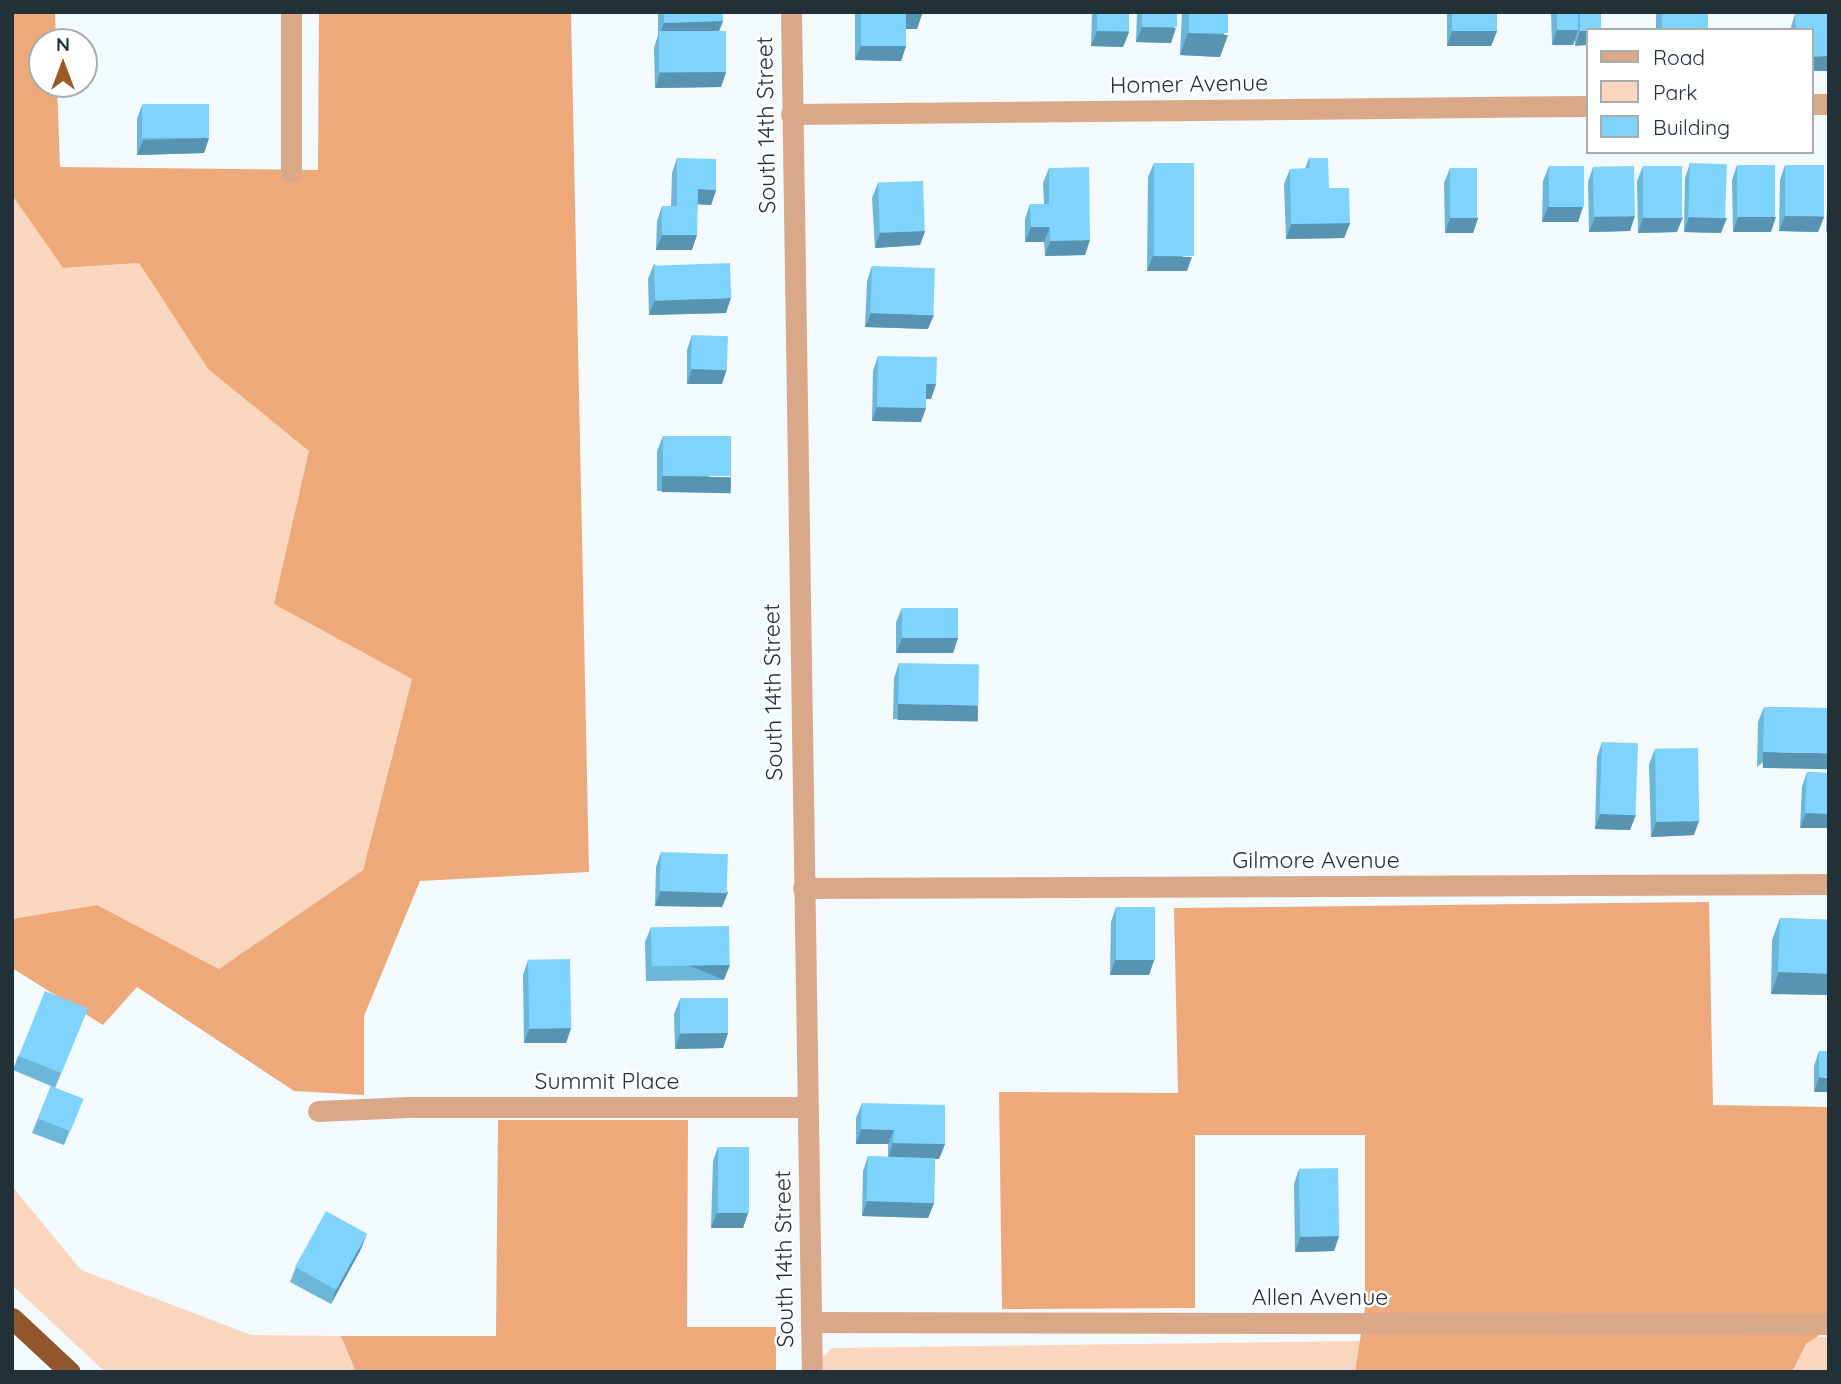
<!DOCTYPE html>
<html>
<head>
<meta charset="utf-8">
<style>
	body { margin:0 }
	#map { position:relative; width:1841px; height:1384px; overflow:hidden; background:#f2fafe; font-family:Quicksand,sans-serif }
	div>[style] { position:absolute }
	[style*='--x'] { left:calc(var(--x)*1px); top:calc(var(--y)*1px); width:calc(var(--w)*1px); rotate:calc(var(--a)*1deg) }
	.green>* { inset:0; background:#fad6be }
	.forest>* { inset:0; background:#eea97b }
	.minor>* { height:21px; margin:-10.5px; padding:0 10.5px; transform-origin:10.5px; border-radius:10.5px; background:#d9a888 }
	.motorway>* { height:21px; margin:-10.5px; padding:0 10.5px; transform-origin:10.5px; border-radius:10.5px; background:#91562b }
	.wall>* { inset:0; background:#6cb6da; transform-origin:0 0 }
	.shaded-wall>* { inset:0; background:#5894b2; transform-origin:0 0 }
	.building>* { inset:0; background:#7ed4fe; transform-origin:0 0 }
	span { translate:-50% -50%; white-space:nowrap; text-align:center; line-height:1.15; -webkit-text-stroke:5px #fff; paint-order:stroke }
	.street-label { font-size:23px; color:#223138 }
	.frame { position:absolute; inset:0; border:14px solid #223138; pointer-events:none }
	.legend { position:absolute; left:1586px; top:28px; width:228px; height:126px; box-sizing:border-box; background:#fff; border:2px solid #a7adaf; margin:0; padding:9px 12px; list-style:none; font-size:21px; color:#223138 }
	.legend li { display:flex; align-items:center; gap:14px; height:35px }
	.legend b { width:35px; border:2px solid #a7adaf }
	.north { position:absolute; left:28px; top:28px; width:70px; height:70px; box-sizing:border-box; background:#fff; border:2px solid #a7adaf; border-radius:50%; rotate:0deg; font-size:19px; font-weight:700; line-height:28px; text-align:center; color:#223138 }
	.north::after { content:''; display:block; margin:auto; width:24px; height:32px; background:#9b5926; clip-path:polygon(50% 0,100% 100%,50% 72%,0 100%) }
</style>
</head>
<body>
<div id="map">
	<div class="green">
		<i style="clip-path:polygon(12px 195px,63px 268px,139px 263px,208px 369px,310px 451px,275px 604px,412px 679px,363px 870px,219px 969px,97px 905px,12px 919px)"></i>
		<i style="clip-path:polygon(12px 1186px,81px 1270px,251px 1335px,341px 1336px,356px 1372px,105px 1372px,12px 1285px)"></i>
		<i style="clip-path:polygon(1816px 1337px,1829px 1337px,1829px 1372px,1792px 1372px,1806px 1344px)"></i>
		<i style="clip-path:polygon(1360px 1341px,1355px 1372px,823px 1372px,822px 1357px,832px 1348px)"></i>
	</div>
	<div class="forest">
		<i style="clip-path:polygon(12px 12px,55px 12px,56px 42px,42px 42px,42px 84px,57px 84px,60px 167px,318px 170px,319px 12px,571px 12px,589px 872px,420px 881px,364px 1016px,364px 1095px,294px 1091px,137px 987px,103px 1025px,12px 968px,12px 919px,97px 905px,219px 969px,363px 870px,412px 679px,274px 604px,309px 451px,208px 369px,139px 263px,63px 268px,12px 195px)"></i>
		<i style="clip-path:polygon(1709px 902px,1713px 1105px,1829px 1107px,1829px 1329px,1806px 1344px,1792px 1372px,1355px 1372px,1365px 1308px,1365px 1135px,1195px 1135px,1195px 1308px,1002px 1309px,999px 1092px,1178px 1093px,1174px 908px)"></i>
		<i style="clip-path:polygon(498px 1120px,688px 1120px,687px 1327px,776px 1327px,776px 1372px,356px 1372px,341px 1336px,496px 1336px)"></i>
	</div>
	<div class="minor">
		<i style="--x:291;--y:12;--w:160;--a:90"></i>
		<i style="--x:791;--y:12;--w:1360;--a:89.12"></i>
		<i style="--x:1811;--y:104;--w:18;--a:0"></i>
		<i style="--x:791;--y:114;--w:796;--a:-0.58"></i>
		<i style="--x:803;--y:888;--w:1026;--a:-0.22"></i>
		<i style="--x:318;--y:1111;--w:90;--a:-2.5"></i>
		<i style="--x:408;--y:1107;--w:399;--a:0"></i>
		<i style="--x:811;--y:1322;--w:1018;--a:0.11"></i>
	</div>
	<div class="motorway">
		<i style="--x:12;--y:1318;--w:79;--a:43"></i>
	</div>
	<div class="wall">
		<i style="clip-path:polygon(658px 12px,722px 12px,723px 21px,719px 31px,726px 72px,721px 87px,655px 88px,654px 48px,658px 35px)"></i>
		<i style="clip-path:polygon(855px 12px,922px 12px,922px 14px,917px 29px,906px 29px,906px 46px,901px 61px,855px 60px)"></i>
		<i style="clip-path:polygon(1092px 12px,1129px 12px,1129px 32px,1123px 47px,1091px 46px)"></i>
		<i style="clip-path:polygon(1137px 12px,1177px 12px,1171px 43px,1136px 42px)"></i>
		<i style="clip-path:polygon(1182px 12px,1228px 12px,1220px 57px,1180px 55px)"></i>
		<i style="clip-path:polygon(1447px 12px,1497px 12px,1497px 31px,1491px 46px,1447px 46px)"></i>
		<i style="clip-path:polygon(1551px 12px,1601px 12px,1575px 46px,1575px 39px,1573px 45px,1552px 45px)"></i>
		<i style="left:1656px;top:12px;width:52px;height:18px"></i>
		<i style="clip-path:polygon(1795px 14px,1829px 14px,1829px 71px,1811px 71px,1811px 30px,1790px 30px)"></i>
		<i style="clip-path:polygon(142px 105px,209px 138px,204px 153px,137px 155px,137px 119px)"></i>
		<i style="clip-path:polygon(677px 158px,716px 190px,711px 205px,698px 204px,692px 250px,656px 250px,657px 221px,662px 206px,671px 206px,672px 173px)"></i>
		<i style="clip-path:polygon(1309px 158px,1329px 188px,1350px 223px,1344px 238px,1286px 239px,1284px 184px,1290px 169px,1305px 169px)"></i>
		<i style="clip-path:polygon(1154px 163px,1187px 271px,1147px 271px,1148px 177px)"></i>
		<i style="clip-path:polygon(1690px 163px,1721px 233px,1684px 232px,1685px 178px)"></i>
		<i style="clip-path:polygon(1737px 165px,1771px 232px,1733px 232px,1732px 180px)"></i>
		<i style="clip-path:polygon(1785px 165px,1824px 217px,1818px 232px,1779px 231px,1780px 180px)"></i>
		<i style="clip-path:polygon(1549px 166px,1578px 222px,1542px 222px,1543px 181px)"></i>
		<i style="clip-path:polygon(1643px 166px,1677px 232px,1638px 233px,1637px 181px)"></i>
		<i style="clip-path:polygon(1593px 167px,1630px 231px,1589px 232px,1588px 182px)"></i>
		<i style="clip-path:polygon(1049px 168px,1085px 255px,1045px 256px,1044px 242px,1025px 242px,1025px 219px,1030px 204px,1044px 204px,1043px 183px)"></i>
		<i style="clip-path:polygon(1450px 168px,1478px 218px,1473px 233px,1445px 233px,1444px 183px)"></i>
		<i style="clip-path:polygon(1829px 177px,1829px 232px,1826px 232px,1828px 180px)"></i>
		<i style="clip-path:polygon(878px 183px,925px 231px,920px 245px,875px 248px,872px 198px)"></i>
		<i style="clip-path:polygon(654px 264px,726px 313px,649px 315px,648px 279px)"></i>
		<i style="clip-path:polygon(872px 266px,928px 329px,865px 327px,867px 281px)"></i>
		<i style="clip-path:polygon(692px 335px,722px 384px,687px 384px,687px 350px)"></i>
		<i style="clip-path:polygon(878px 356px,936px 384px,931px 399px,926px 399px,921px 422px,872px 421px,873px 371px)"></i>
		<i style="clip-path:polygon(663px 436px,726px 492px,657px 491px,657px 451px)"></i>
		<i style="clip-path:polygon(902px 608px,958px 638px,953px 653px,896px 653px,896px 622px)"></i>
		<i style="clip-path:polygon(899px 663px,978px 706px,973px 721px,893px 719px,894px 678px)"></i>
		<i style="clip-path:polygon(1764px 707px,1829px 708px,1757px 767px,1758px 722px)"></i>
		<i style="clip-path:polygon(1602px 742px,1630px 830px,1595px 829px,1597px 757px)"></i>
		<i style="clip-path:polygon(1655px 749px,1694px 835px,1651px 837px,1649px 764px)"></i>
		<i style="clip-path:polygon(1807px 772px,1829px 773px,1800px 828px,1802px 787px)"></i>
		<i style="clip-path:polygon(661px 852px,728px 892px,722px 907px,655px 906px,656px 867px)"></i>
		<i style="clip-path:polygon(1116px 907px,1154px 960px,1149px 975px,1110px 975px,1111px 922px)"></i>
		<i style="clip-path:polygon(1780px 918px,1829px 920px,1829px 995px,1771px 994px,1772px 940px)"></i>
		<i style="clip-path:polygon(651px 927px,724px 980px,646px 981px,645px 942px)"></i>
		<i style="clip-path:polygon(528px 960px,571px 1028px,566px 1043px,524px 1043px,523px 975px)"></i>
		<i style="clip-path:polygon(680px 999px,728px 1033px,723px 1048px,675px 1049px,674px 1014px)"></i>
		<i style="clip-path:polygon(88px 1008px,55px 1088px,83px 1099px,64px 1145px,32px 1133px,51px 1086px,13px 1070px,18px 1056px)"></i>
		<i style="clip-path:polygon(1819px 1051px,1829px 1051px,1814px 1092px,1814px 1066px)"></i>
		<i style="clip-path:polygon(862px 1103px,945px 1144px,939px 1159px,935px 1159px,934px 1203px,928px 1218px,862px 1216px,863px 1171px,868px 1156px,888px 1157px,888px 1144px,856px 1144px,856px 1118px)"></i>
		<i style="clip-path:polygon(718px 1147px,748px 1213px,743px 1228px,711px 1228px,713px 1161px)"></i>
		<i style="clip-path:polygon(1299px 1169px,1339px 1236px,1334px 1251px,1295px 1252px,1294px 1184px)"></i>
		<i style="clip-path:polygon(361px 1249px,331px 1304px,290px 1282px,296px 1267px)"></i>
	</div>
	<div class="shaded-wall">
		<i style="clip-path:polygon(906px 14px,922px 14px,917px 29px,901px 29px)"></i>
		<i style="clip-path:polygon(723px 21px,717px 36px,659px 35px,664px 23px)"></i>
		<i style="clip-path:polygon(1142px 27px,1176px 28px,1171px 43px,1136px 42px)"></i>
		<i style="clip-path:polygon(1557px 30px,1578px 30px,1573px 45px,1552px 45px)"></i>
		<i style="clip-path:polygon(1097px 31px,1129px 32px,1123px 47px,1091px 46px)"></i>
		<i style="clip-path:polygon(1452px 31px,1497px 31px,1491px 46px,1447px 46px)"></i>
		<i style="clip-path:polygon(1580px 31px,1587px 31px,1587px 45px,1575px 46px)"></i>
		<i style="clip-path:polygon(1188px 33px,1228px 35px,1220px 57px,1180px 55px)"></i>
		<i style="clip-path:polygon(861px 46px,906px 46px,901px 61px,855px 60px)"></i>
		<i style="left:1829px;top:56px;width:15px;height:18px;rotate:90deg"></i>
		<i style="clip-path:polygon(726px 72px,721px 87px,655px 88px,660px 73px)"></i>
		<i style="clip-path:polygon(209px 138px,204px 153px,137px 155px,143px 140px)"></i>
		<i style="clip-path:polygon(698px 189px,716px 190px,711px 205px,693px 204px)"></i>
		<i style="clip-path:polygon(1548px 207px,1583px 207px,1578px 222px,1542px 222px)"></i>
		<i style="clip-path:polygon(1635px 216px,1630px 231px,1589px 232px,1595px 217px)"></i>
		<i style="clip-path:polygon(1785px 216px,1824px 217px,1818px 232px,1779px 231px)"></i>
		<i style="clip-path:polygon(1683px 217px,1677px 232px,1638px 233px,1643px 218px)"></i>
		<i style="clip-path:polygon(1689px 217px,1727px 218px,1721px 233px,1684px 232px)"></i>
		<i style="clip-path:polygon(1738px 217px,1776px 217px,1771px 232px,1733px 232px)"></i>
		<i style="clip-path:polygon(1450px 218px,1478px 218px,1473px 233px,1445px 233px)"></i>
		<i style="clip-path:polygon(1350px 223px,1344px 238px,1286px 239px,1291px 224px)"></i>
		<i style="clip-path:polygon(1031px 227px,1050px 227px,1044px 242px,1025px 242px)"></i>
		<i style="clip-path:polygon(925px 231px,920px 245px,875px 248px,880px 233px)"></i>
		<i style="clip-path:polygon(662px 235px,697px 235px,692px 250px,656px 250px)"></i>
		<i style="clip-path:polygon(1090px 240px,1085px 255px,1045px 256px,1050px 241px)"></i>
		<i style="clip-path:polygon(1153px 256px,1192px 257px,1187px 271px,1147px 271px)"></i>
		<i style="clip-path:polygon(731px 298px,726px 313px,649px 315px,655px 300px)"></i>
		<i style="clip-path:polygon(871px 313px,934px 315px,928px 329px,865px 327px)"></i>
		<i style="clip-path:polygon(692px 369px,727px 369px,722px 384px,687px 384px)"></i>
		<i style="clip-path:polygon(926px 384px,936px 384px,931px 399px,921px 399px)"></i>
		<i style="clip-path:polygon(877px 407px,926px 408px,921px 422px,872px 421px)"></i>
		<i style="left:662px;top:476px;width:69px;height:16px;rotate:1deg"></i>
		<i style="clip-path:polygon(902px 638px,958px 638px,953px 653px,896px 653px)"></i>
		<i style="left:898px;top:704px;width:80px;height:16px;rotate:1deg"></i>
		<i style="left:1763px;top:752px;width:66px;height:16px;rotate:1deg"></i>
		<i style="clip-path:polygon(1806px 813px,1829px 813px,1829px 828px,1800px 828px)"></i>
		<i style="clip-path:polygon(1600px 814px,1636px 815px,1630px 830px,1595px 829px)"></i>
		<i style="clip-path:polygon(1699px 821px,1694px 835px,1651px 837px,1656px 822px)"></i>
		<i style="clip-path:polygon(660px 891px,728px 892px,722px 907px,655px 906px)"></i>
		<i style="clip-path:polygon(1115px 960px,1154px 960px,1149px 975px,1110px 975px)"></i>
		<i style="left:730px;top:965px;width:16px;height:79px;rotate:112deg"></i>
		<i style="clip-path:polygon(1779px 972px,1829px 973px,1829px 995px,1771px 994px)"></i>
		<i style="clip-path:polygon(571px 1028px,566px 1043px,524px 1043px,529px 1029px)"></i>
		<i style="clip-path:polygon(728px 1033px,723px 1048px,675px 1049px,680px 1034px)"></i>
		<i style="clip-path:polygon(1819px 1077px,1829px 1078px,1829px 1092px,1814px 1092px)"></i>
		<i style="clip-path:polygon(861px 1129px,894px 1130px,888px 1144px,856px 1144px)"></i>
		<i style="clip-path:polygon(893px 1143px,945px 1144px,939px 1159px,888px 1158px)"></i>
		<i style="clip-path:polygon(867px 1201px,934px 1203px,928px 1218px,862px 1216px)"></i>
		<i style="clip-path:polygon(717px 1213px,748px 1213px,743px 1228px,711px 1228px)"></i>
		<i style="clip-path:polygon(367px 1234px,361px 1249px,331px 1304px,336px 1289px)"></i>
		<i style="clip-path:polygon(1339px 1236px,1334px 1251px,1295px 1252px,1300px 1237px)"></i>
	</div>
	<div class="building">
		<i style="clip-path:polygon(664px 12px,722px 12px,723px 21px,664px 23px)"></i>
		<i style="clip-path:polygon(861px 12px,922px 12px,922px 14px,906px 14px,906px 46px,861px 46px)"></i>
		<i style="left:1097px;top:12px;width:32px;height:19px"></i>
		<i style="left:1142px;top:12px;width:35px;height:15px"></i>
		<i style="left:1189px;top:12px;width:39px;height:21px"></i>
		<i style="left:1452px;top:12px;width:45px;height:19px"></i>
		<i style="left:1557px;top:12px;width:21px;height:18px"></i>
		<i style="left:1580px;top:12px;width:21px;height:19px"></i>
		<i style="left:1662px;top:12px;width:46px;height:18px"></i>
		<i style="clip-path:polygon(1795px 14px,1829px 14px,1829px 56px,1811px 57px,1811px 30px,1796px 30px)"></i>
		<i style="left:726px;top:31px;width:41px;height:67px;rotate:90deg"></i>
		<i style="left:209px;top:104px;width:34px;height:67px;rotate:90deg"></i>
		<i style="clip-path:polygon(677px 158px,716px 159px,716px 190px,698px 189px,697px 235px,662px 235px,662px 206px,677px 206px)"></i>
		<i style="clip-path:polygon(1309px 158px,1328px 158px,1329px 188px,1349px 188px,1350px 223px,1291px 224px,1290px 169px,1310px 168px)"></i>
		<i style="left:1154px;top:163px;width:40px;height:93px"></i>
		<i style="left:1690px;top:163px;width:37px;height:54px;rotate:2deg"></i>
		<i style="left:1737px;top:165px;width:38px;height:52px"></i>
		<i style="left:1785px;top:165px;width:39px;height:51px"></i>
		<i style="left:1549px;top:166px;width:35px;height:41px"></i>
		<i style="left:1634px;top:166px;width:50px;height:41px;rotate:89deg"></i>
		<i style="left:1643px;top:166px;width:39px;height:52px"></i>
		<i style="clip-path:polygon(1089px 167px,1090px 240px,1050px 241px,1050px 227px,1031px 227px,1030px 204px,1049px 204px,1049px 168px)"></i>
		<i style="left:1450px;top:168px;width:27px;height:50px"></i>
		<i style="left:923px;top:181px;width:50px;height:45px;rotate:88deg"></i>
		<i style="left:730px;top:263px;width:35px;height:76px;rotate:88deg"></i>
		<i style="left:872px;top:266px;width:63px;height:47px;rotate:2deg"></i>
		<i style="left:692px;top:335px;width:36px;height:34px;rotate:2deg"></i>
		<i style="clip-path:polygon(878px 356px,937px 357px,936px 384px,926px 384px,926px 408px,877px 407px)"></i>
		<i style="left:663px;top:436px;width:68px;height:40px"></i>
		<i style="left:902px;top:608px;width:56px;height:30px"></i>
		<i style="left:899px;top:663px;width:80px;height:41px;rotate:1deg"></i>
		<i style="left:1764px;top:707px;width:65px;height:45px;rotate:1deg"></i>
		<i style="left:1602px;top:742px;width:36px;height:72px;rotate:2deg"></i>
		<i style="left:1698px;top:748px;width:73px;height:43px;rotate:89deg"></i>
		<i style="left:1807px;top:772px;width:22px;height:41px;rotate:3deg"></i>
		<i style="left:661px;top:852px;width:67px;height:39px;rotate:2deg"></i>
		<i style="left:1116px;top:907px;width:39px;height:53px"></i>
		<i style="left:1780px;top:918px;width:49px;height:54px;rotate:2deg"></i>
		<i style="left:729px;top:926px;width:39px;height:78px;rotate:89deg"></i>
		<i style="left:570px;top:959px;width:69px;height:42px;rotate:89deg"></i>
		<i style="left:45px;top:991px;width:46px;height:70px;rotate:22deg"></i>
		<i style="left:728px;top:998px;width:35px;height:48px;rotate:90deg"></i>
		<i style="left:1819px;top:1051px;width:10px;height:26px"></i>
		<i style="left:51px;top:1086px;width:35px;height:35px;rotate:22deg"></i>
		<i style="clip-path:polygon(862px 1103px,945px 1105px,945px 1144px,893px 1143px,894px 1130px,861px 1129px)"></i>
		<i style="left:718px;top:1147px;width:31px;height:66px"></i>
		<i style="left:868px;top:1156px;width:67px;height:45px;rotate:2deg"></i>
		<i style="left:1338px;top:1168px;width:68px;height:39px;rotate:89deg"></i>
		<i style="left:326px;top:1211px;width:47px;height:64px;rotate:29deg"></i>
	</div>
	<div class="street-label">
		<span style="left:1189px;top:84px;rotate:-1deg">Homer Avenue</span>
		<span style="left:766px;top:125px;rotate:-91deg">South 14th Street</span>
		<span style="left:773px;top:692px;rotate:-91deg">South 14th Street</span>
		<span style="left:1316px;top:860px">Gilmore Avenue</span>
		<span style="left:607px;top:1081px">Summit Place</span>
		<span style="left:784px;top:1259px;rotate:-91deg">South 14th Street</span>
		<span style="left:1320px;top:1297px">Allen Avenue</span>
	</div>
	<div class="frame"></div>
	<ul class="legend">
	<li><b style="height:9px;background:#d9a888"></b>Road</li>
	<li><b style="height:19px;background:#fad6be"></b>Park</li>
	<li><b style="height:19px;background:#7ed4fe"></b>Building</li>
	</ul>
	<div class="north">N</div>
</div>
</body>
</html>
